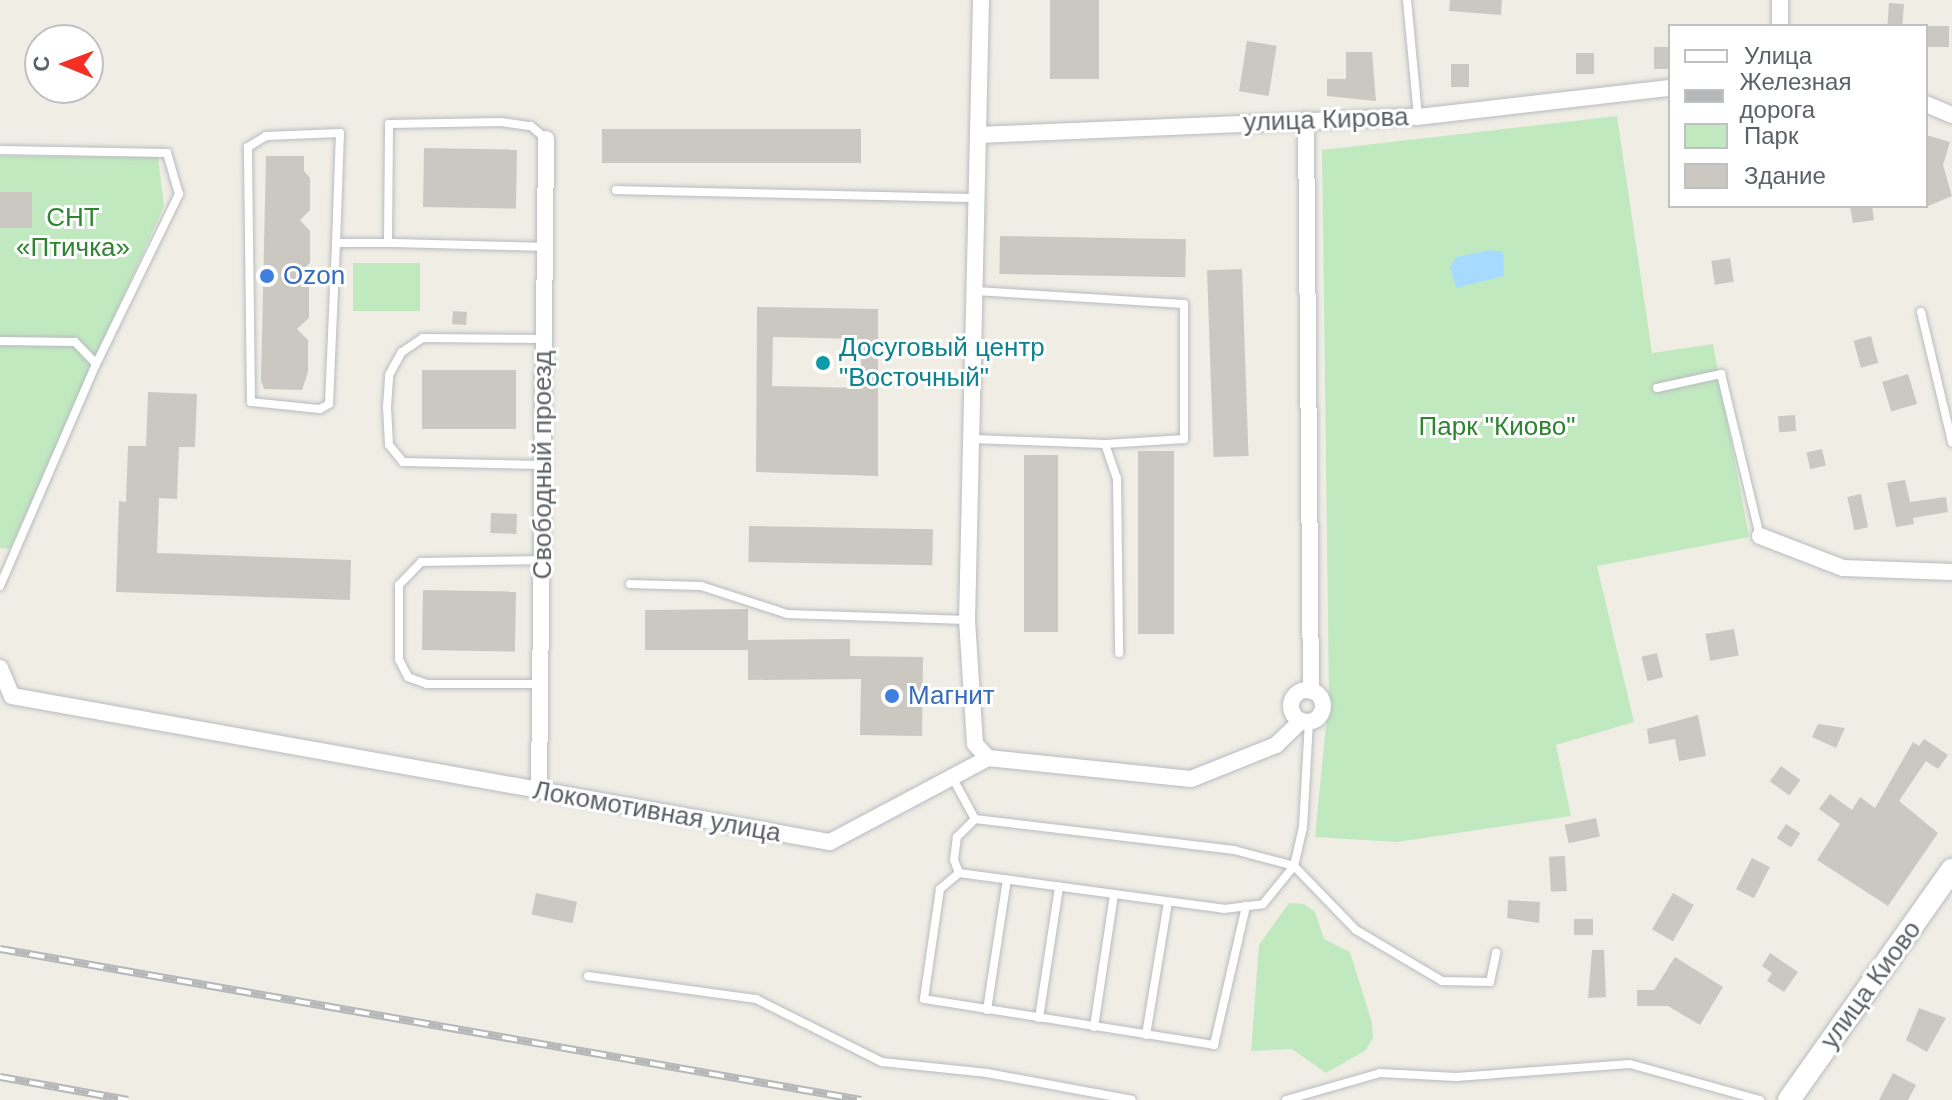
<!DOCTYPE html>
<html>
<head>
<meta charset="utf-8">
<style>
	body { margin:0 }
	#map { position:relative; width:1952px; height:1100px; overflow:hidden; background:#f0ede5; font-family:Arial,sans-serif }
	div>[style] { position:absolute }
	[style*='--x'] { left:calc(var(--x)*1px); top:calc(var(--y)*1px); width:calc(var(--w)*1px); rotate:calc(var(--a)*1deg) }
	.green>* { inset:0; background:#c1e9c0; transform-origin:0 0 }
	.water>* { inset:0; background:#a6dbff }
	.building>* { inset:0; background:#cbc8c2; transform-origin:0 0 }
	.roads { filter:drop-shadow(0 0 2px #b7bbc0) drop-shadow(0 0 2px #b7bbc0) }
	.lane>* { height:8px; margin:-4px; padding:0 4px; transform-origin:4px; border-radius:4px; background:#fff }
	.street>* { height:16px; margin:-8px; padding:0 8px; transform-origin:8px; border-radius:8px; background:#fff }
	.street>.ring { margin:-8px; padding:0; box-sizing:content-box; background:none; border:16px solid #fff; border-radius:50% }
	.secondary>* { height:22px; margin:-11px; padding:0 11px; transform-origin:11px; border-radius:11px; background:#fff }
	.rail>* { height:8px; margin-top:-4px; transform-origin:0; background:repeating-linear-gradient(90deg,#fff 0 15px,#b6b7b8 0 30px); box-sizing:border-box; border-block:2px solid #b6b7b8 }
	.dots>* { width:22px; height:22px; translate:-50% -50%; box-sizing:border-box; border:4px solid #fff; border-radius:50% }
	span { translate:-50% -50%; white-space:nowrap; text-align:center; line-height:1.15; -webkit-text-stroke:6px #fff; paint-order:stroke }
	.street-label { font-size:26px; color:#5c6167 }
	.park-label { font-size:26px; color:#2e8430 }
	.shop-label { font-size:26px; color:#366cbe }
	.left { translate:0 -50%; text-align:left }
	.culture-label { font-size:26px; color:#0d838f }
	.legend { position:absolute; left:1668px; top:24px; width:260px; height:184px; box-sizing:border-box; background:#fff; border:2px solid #bec0c2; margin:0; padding:10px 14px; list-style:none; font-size:24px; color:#5c6167 }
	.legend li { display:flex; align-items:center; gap:16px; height:40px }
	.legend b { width:40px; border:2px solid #bec0c2 }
	.north { position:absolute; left:24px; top:24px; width:80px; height:80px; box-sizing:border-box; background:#fff; border:2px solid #bec0c2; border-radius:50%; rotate:271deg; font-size:22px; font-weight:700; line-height:32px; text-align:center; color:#5c6167 }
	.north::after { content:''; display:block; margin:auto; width:28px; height:36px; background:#f62f25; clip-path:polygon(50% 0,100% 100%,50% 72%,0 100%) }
</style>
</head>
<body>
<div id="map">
	<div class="green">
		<i style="clip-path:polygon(1617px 116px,1652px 353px,1713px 344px,1749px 537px,1597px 566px,1634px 722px,1556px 745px,1571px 816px,1397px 842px,1315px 837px,1329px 695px,1322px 150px)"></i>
		<i style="clip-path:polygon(0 156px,158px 157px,164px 206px,10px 549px,0 548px)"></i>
		<i style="left:353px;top:263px;width:67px;height:48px"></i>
		<i style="clip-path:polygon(1289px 903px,1304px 904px,1315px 912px,1324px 939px,1350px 952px,1372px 1023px,1373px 1038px,1366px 1050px,1326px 1073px,1292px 1049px,1251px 1051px,1259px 945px)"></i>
	</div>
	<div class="water">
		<i style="clip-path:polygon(1489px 250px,1503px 252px,1504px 276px,1456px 288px,1450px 267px,1456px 257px)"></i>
	</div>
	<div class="building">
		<i style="left:1050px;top:0;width:49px;height:79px"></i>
		<i style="clip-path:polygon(1450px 0,1502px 0,1501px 15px,1449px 11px)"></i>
		<i style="left:1889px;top:3px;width:15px;height:23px;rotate:4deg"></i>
		<i style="left:1926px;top:26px;width:23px;height:21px"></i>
		<i style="left:1247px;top:41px;width:30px;height:51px;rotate:9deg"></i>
		<i style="left:1654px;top:47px;width:16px;height:22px"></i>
		<i style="clip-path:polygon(1346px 52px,1372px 52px,1376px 101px,1327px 96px,1327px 79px,1346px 79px)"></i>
		<i style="left:1576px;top:53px;width:18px;height:21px"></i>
		<i style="left:1451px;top:64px;width:18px;height:23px"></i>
		<i style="left:602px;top:129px;width:259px;height:34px"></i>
		<i style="clip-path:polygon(1926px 135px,1950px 142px,1943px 165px,1952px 196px,1926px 207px)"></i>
		<i style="left:424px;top:148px;width:93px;height:59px;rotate:1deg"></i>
		<i style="clip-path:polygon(266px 156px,304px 156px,304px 171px,310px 178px,310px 210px,300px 220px,310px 231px,310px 263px,298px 274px,309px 286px,309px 318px,297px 329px,308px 340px,308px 372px,302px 390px,264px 389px,261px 381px)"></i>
		<i style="left:0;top:192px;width:32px;height:36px"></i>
		<i style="clip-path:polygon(1850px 206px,1872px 206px,1874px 220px,1853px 223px)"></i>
		<i style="left:1000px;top:236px;width:186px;height:38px;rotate:1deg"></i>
		<i style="left:1730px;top:258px;width:24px;height:19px;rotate:81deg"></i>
		<i style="left:1242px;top:269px;width:187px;height:35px;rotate:88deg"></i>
		<i style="clip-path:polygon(evenodd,757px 307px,878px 309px,878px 476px,756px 472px,757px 307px,773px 337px,861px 339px,861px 388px,772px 386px,773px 337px)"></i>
		<i style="left:453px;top:311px;width:14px;height:13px;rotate:4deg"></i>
		<i style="left:1871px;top:336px;width:28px;height:18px;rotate:75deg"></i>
		<i style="left:422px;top:370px;width:94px;height:59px"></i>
		<i style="left:1908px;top:374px;width:31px;height:27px;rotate:73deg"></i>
		<i style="clip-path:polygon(148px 392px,197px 394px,195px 447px,179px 447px,177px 499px,159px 498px,157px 553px,351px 560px,350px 600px,116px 592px,119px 501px,126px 502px,128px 446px,146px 446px)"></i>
		<i style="left:1795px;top:415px;width:16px;height:17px;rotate:86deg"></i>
		<i style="left:1822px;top:449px;width:17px;height:16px;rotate:77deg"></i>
		<i style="left:1138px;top:451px;width:36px;height:183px"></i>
		<i style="left:1058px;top:455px;width:177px;height:34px;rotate:90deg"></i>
		<i style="clip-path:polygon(1905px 480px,1910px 502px,1946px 497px,1948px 512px,1913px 518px,1914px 524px,1896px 527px,1887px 483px)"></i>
		<i style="left:1861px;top:494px;width:34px;height:14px;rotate:78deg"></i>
		<i style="left:491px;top:513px;width:26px;height:20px;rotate:2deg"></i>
		<i style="left:749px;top:526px;width:184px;height:36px;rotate:1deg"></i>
		<i style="left:423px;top:590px;width:93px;height:60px;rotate:1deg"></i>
		<i style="clip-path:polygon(748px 609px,748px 640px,850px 639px,850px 656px,923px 657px,922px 736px,860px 735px,861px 679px,748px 680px,748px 650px,645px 650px,645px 610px)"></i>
		<i style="left:1734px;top:629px;width:27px;height:29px;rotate:80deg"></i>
		<i style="left:1657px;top:653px;width:25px;height:16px;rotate:76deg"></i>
		<i style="clip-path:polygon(1698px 715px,1706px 756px,1679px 761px,1675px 739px,1649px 744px,1647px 729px)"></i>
		<i style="clip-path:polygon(1818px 724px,1845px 728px,1836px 748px,1812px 737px)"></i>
		<i style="clip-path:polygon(1924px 739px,1948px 755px,1938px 769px,1926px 761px,1899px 801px,1938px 833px,1888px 906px,1817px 860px,1840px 824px,1819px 809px,1830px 794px,1852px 810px,1860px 797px,1875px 808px,1913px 742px,1919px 746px)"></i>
		<i style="left:1781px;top:766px;width:24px;height:19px;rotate:36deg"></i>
		<i style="left:1596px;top:818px;width:19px;height:32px;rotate:78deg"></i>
		<i style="left:1786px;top:824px;width:17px;height:17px;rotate:33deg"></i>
		<i style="left:1565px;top:856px;width:35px;height:16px;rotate:87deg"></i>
		<i style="left:1752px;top:858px;width:20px;height:35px;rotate:27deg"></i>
		<i style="left:536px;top:893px;width:42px;height:22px;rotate:12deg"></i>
		<i style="left:1673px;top:893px;width:24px;height:42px;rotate:30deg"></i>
		<i style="clip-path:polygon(1508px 900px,1540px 902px,1539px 923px,1507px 918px)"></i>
		<i style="left:1593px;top:919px;width:16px;height:19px;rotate:90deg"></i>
		<i style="clip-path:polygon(1592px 950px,1604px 950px,1606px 997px,1588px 998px)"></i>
		<i style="clip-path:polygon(1770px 953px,1798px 972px,1784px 992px,1767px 981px,1772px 973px,1762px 966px)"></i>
		<i style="clip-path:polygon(1675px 957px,1723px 987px,1700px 1025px,1668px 1006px,1637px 1006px,1637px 990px,1654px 990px)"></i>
		<i style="clip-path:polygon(1919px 1008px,1946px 1018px,1927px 1052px,1906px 1040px)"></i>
		<i style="clip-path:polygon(1893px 1073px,1916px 1085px,1908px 1100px,1879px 1100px)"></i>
	</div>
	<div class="roads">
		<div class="lane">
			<i style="--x:1407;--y:0;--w:117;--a:84.6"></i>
			<i style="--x:0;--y:150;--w:167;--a:1"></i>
			<i style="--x:167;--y:153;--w:43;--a:73.7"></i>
			<i style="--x:179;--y:194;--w:189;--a:116"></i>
			<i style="--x:616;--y:190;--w:361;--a:1.3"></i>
			<i style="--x:336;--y:243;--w:161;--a:92.5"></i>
			<i style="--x:329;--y:404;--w:10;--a:151"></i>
			<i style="--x:320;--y:409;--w:69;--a:-174.2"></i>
			<i style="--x:251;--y:402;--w:255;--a:-90.7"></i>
			<i style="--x:248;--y:147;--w:21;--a:-31"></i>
			<i style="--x:266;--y:136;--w:74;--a:-2.3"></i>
			<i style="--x:340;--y:133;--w:110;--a:92.1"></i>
			<i style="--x:336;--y:243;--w:52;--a:0"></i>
			<i style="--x:544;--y:247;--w:156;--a:-178.5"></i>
			<i style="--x:388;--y:243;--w:119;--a:-89.5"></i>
			<i style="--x:389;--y:124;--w:112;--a:-1"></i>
			<i style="--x:501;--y:122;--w:30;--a:8"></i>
			<i style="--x:531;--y:126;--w:20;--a:41"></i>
			<i style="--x:976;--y:291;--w:208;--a:3.6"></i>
			<i style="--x:1184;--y:304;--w:135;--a:90"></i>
			<i style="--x:1184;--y:439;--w:79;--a:176.4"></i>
			<i style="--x:1921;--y:312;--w:134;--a:76.6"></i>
			<i style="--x:0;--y:341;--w:75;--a:0.8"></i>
			<i style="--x:75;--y:342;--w:30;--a:46"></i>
			<i style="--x:96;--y:364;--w:242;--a:113.4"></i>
			<i style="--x:1657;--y:388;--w:66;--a:-12.3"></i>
			<i style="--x:1721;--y:374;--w:167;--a:76.5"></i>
			<i style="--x:973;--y:439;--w:132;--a:2.2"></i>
			<i style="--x:1105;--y:444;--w:36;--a:71"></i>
			<i style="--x:1117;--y:478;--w:175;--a:89.3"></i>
			<i style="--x:542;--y:465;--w:139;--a:-178.8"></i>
			<i style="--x:403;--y:462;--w:22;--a:-129"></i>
			<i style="--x:389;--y:445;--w:38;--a:-93"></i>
			<i style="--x:387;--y:407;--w:32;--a:-86"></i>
			<i style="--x:389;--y:375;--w:26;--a:-61"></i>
			<i style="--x:402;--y:352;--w:25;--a:-34"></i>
			<i style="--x:423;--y:338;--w:120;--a:0.5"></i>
			<i style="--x:630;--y:584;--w:71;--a:1.6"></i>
			<i style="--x:701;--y:586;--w:90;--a:18"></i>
			<i style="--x:787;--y:614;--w:180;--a:1.9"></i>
			<i style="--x:540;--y:684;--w:113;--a:180"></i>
			<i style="--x:427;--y:684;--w:20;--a:-160"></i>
			<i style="--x:408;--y:677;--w:20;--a:-117"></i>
			<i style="--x:399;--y:659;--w:74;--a:-90"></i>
			<i style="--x:399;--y:585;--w:32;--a:-46"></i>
			<i style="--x:421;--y:562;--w:122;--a:-0.9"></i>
			<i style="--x:952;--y:777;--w:48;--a:61.3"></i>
			<i style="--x:975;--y:819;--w:261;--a:6.8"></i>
			<i style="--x:1234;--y:850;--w:62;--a:14.9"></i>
			<i style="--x:1294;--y:866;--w:39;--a:-77"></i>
			<i style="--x:1303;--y:828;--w:106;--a:-86.8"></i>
			<i style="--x:959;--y:873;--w:267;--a:7.7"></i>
			<i style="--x:1224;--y:909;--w:39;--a:-7"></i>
			<i style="--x:1263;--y:904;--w:49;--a:-50.8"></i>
			<i style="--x:1294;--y:866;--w:89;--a:45.9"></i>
			<i style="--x:1356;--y:930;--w:100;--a:30.7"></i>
			<i style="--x:1442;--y:981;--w:48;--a:1.2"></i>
			<i style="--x:1490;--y:982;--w:30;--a:-78"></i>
			<i style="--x:959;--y:873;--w:25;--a:140"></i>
			<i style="--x:940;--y:889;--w:111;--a:98.3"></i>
			<i style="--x:924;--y:999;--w:294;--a:9"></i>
			<i style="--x:1214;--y:1045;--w:143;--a:-77"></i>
			<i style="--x:959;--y:873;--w:14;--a:-111"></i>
			<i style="--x:954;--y:860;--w:23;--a:-83"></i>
			<i style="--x:957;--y:837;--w:25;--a:-45"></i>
			<i style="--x:588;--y:976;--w:170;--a:7.8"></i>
			<i style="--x:756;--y:999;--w:141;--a:26.6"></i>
			<i style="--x:882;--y:1062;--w:106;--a:6"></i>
			<i style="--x:987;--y:1073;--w:147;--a:10.5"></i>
			<i style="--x:987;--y:1010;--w:132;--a:-81.3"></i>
			<i style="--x:1039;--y:1018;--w:133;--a:-81.3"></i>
			<i style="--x:1094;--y:1027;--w:134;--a:-81.4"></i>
			<i style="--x:1146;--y:1035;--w:135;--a:-80.6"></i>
			<i style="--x:1286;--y:1100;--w:98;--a:-16"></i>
			<i style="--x:1380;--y:1073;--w:76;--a:3"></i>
			<i style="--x:1456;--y:1077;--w:174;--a:-4.3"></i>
			<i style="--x:1630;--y:1064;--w:135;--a:15.5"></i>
		</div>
		<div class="street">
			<i style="--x:981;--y:0;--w:620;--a:91.29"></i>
			<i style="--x:967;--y:620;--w:124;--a:86.3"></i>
			<i style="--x:975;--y:744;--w:19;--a:47"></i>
			<i style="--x:1780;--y:0;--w:26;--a:90"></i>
			<i style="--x:1926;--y:104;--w:28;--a:23"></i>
			<i style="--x:1306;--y:120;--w:571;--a:89.5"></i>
			<i style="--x:980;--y:135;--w:438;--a:-2.4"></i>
			<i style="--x:1418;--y:117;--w:254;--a:-6.6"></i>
			<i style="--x:1760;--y:536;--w:89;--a:21.1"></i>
			<i style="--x:1843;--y:568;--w:109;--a:2.1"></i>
			<i style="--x:0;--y:668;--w:30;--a:67"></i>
			<i style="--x:12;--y:696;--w:831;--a:10.12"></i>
			<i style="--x:830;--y:842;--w:179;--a:-28"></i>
			<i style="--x:988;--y:758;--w:204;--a:5.9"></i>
			<i style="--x:1191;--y:779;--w:92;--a:-21.8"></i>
			<i style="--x:1276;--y:745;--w:35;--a:-44"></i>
			<i class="ring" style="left:1291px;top:690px;width:16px;height:16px"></i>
			<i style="--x:539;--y:790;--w:651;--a:-89.38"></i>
		</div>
		<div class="secondary">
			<i style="--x:1789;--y:1100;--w:282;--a:-54.7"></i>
		</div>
	</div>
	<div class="rail">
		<i style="--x:0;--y:949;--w:874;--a:9.95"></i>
		<i style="--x:0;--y:1077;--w:130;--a:10.2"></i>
	</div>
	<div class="dots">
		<i style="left:267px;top:276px;background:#3f7fe0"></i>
		<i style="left:823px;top:363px;background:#0f9aa8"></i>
		<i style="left:892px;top:696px;background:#3f7fe0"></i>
	</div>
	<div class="street-label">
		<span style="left:1326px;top:120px;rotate:-2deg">улица Кирова</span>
		<span style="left:543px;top:465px;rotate:-90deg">Свободный проезд</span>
		<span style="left:657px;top:812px;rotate:10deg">Локомотивная улица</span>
		<span style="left:1871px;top:985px;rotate:-54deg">улица Киово</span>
	</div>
	<div class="park-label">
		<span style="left:73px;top:233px">СНТ<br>«Птичка»</span>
		<span style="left:1497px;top:427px">Парк "Киово"</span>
	</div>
	<div class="shop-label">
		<span class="left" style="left:283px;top:276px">Ozon</span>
		<span class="left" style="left:908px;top:696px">Магнит</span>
	</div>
	<div class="culture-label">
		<span class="left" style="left:839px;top:363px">Досуговый центр<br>"Восточный"</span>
	</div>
	<ul class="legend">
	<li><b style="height:10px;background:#fff"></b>Улица</li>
	<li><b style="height:10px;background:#b6b7b8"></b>Железная дорога</li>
	<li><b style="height:22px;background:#c1e9c0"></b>Парк</li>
	<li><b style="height:22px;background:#cbc8c2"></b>Здание</li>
	</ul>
	<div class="north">С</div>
</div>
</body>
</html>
